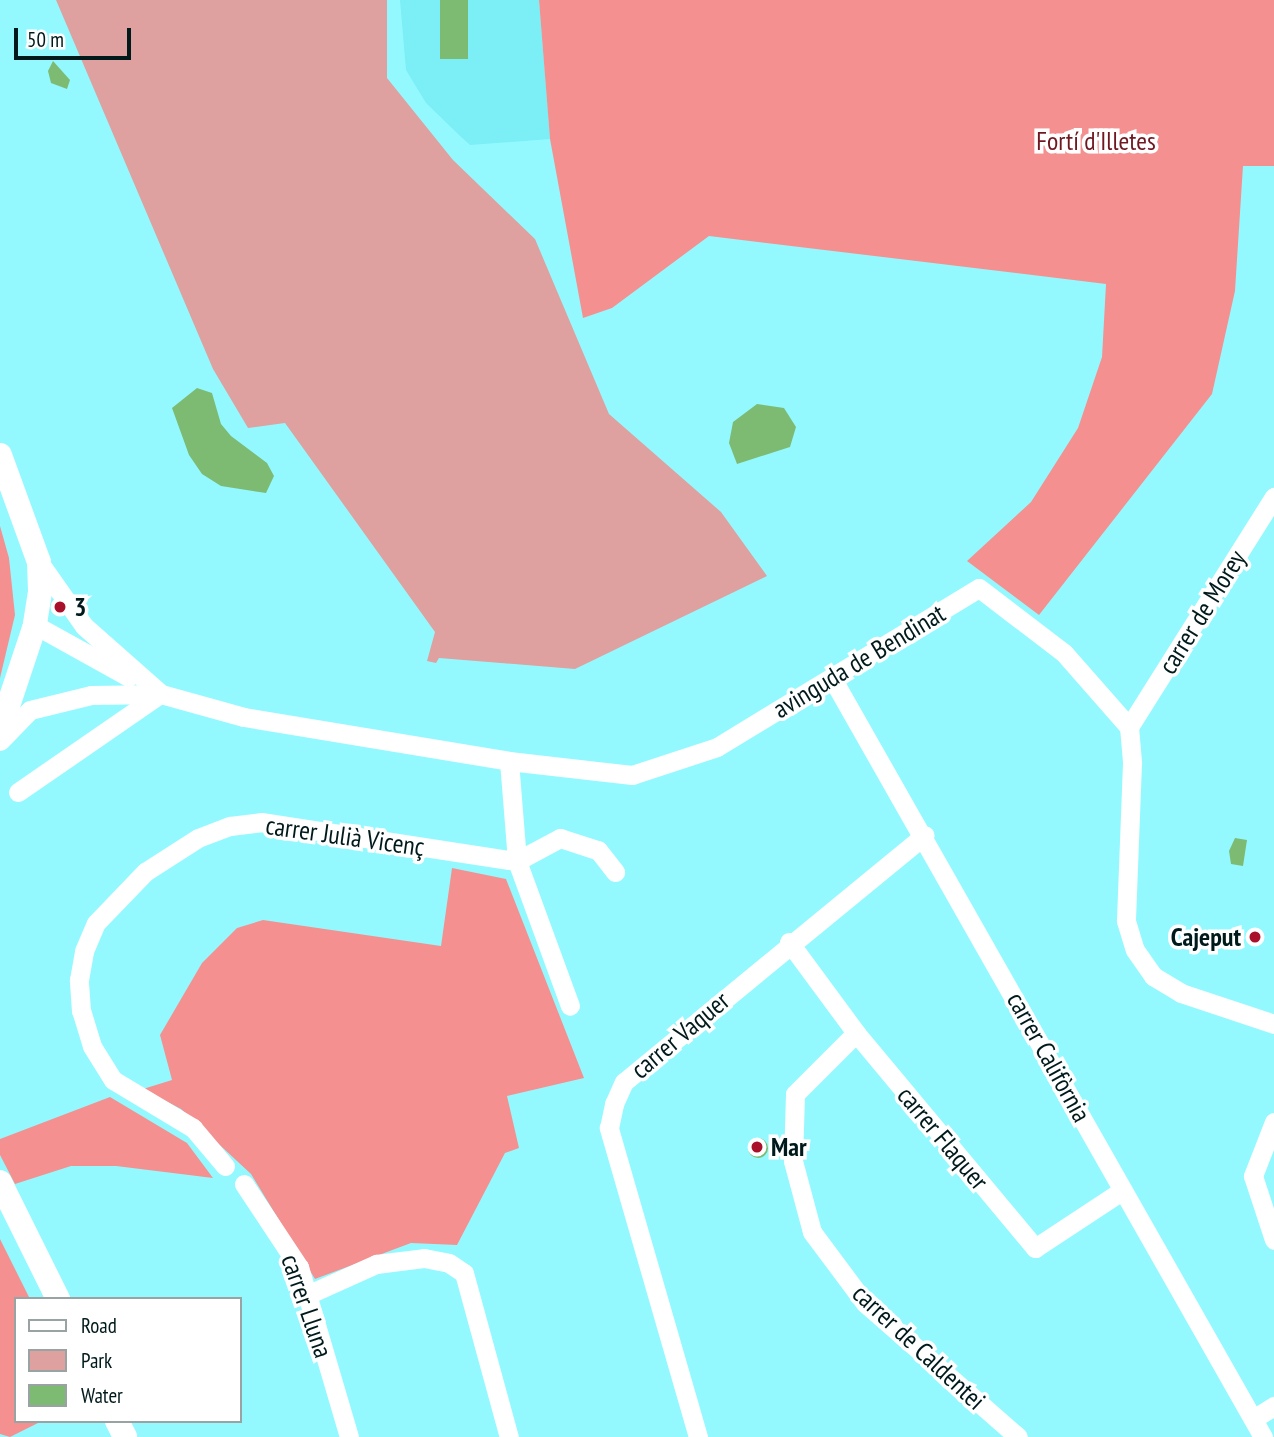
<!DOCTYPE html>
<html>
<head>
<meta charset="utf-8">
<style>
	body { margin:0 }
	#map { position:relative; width:1274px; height:1437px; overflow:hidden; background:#94f9ff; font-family:"PT Sans Narrow",sans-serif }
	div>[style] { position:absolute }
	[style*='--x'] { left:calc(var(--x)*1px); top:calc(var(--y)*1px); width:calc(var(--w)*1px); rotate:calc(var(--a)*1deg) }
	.built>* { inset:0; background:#7beef6 }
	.green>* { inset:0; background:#dea19f }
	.forest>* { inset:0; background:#f49190 }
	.water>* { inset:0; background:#7dbb72; transform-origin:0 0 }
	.round { border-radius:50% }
	.minor>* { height:19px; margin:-9.5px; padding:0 9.5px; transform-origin:9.5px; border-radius:9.5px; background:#fff }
	.major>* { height:24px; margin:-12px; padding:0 12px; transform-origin:12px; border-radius:12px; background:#fff }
	.dots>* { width:19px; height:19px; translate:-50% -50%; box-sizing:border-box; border:4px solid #fff; border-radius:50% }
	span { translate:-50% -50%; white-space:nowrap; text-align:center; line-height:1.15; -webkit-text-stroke:7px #fff; paint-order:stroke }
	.park-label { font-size:26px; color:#701821 }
	.poi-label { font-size:26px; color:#001a1c; font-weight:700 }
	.left { translate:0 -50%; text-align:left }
	.right { translate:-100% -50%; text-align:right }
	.street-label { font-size:26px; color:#001a1c }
	.legend { position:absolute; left:14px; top:1297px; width:228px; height:126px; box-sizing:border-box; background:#fff; border:2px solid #99a3a4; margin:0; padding:9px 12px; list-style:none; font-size:21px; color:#001a1c }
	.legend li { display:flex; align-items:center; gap:14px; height:35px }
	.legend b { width:35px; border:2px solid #99a3a4 }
	.scale { position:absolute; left:14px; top:28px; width:117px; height:32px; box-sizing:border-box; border:4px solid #001a1c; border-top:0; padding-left:9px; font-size:21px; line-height:24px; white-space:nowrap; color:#001a1c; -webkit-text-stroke:5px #fff; paint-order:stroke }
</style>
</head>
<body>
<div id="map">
	<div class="built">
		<i style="clip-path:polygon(400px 0,539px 0,550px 139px,470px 145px,459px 135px,426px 103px,406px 70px)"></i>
	</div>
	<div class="green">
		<i style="clip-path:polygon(56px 0,387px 0,387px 78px,453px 160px,535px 239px,609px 414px,721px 512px,767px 576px,575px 669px,439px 658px,436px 663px,427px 661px,435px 632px,285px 423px,248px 428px,213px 369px)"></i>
	</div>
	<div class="forest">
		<i style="clip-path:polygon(539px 0,1274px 0,1274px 166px,1243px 166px,1235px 291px,1212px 394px,1039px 615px,967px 561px,1031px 502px,1078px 428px,1102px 357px,1106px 284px,709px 236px,612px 308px,583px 318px,550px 139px)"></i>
		<i style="clip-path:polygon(0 526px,9px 558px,15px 615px,0 678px)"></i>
		<i style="clip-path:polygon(452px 868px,506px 879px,584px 1078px,507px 1096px,519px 1148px,505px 1153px,457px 1245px,411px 1243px,315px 1279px,251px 1174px,181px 1109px,143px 1089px,172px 1080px,160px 1035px,202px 963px,237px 928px,263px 920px,441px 946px)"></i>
		<i style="clip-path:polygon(110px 1097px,187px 1143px,213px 1178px,116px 1166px,71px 1166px,15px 1184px,0 1155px,0 1139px)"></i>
		<i style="clip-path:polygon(0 1239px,30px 1299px,16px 1299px,16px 1421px,42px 1421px,10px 1437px,0 1434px)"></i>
	</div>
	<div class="water">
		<i style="left:440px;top:0;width:28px;height:59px"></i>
		<i style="clip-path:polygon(53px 61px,70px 80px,67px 89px,51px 83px,48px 71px)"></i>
		<i style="clip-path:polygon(197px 388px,212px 393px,221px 424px,231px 436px,267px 463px,274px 476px,266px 493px,221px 486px,202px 474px,189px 455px,172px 408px)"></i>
		<i style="clip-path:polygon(757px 404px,784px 408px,796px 427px,790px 447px,737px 464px,729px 443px,733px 422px)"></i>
		<i style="clip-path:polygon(1235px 838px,1247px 840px,1243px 866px,1231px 864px,1229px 851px)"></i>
		<i class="round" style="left:748px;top:1138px;width:20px;height:20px"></i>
	</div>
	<div class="minor">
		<i style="--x:39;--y:562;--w:78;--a:54.9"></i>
		<i style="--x:84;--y:626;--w:103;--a:41.4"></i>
		<i style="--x:35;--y:625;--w:107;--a:29"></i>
		<i style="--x:832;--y:678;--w:873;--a:60.41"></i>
		<i style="--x:1129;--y:727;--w:272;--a:-57.8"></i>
		<i style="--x:0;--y:741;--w:43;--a:-45.9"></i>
		<i style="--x:30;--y:710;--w:63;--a:-13.8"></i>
		<i style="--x:91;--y:695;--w:70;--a:-0.8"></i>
		<i style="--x:161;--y:694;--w:86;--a:15.5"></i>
		<i style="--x:244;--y:717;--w:269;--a:9.4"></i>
		<i style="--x:509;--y:761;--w:124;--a:6.5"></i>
		<i style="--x:632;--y:775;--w:89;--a:-18.2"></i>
		<i style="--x:717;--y:747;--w:306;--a:-31.3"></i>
		<i style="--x:979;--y:588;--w:107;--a:37.4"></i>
		<i style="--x:1064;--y:653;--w:98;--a:48.7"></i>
		<i style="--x:1129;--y:727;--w:36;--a:85"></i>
		<i style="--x:1132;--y:763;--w:158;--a:92.2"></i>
		<i style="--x:1126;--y:921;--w:30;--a:73"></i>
		<i style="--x:1135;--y:950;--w:32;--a:55"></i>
		<i style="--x:1153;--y:976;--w:33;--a:31"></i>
		<i style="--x:1181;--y:993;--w:98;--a:18.4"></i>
		<i style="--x:509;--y:761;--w:100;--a:85.4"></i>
		<i style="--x:517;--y:861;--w:154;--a:69.9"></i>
		<i style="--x:18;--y:792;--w:169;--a:-34.6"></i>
		<i style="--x:789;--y:942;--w:113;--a:53.6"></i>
		<i style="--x:856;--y:1033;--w:280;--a:50.2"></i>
		<i style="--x:1035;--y:1248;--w:105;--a:-33.4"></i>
		<i style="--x:856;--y:1033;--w:86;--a:135"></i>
		<i style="--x:795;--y:1094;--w:67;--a:91.7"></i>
		<i style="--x:793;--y:1161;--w:73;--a:75"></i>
		<i style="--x:812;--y:1232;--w:89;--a:53.3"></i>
		<i style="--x:865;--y:1303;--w:203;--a:41.2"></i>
		<i style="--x:1274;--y:1122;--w:58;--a:111.3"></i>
		<i style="--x:1253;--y:1176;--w:67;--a:71.8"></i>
		<i style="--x:225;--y:1166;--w:50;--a:-130.1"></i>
		<i style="--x:193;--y:1128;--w:93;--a:-149"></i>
		<i style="--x:113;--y:1080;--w:40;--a:-122"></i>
		<i style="--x:92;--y:1046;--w:37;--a:-107"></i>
		<i style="--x:81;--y:1011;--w:31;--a:-94"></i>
		<i style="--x:79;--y:980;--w:29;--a:-80"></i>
		<i style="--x:84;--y:951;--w:30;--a:-67"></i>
		<i style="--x:96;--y:923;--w:71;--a:-46.1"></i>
		<i style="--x:145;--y:872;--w:63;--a:-32.7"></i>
		<i style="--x:198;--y:838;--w:34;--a:-21"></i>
		<i style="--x:230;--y:826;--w:31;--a:-7"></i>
		<i style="--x:261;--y:822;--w:259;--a:8.7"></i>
		<i style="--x:517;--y:861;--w:49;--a:-28.1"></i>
		<i style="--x:560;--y:838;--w:40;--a:18"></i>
		<i style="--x:598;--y:850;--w:28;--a:52"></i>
		<i style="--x:244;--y:1184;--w:100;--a:56.5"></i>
		<i style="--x:299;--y:1267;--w:177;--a:73.6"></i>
		<i style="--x:307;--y:1295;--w:76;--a:-24.2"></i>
		<i style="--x:376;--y:1264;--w:48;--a:-7.1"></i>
		<i style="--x:424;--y:1258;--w:25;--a:11"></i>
		<i style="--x:449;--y:1263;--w:18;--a:34"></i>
		<i style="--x:464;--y:1273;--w:170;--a:74.7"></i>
		<i style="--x:1253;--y:1419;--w:25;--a:-32"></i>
		<i style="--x:698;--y:1437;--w:322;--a:-106.1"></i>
		<i style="--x:609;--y:1128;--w:25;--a:-78"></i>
		<i style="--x:614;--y:1104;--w:24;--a:-66"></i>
		<i style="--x:624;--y:1082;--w:389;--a:-39.4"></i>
	</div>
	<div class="major">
		<i style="--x:0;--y:455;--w:114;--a:70"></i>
		<i style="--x:39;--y:562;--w:30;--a:88"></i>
		<i style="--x:40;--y:592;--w:33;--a:99"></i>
		<i style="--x:35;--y:625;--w:111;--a:108.4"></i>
		<i style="--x:0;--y:1182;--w:131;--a:63.6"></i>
		<i style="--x:117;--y:1421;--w:18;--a:63"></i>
	</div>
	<div class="dots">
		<i style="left:60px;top:607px;background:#a9112b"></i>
		<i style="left:1255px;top:937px;background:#a9112b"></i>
		<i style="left:757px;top:1147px;background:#a9112b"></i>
	</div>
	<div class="park-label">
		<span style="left:1096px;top:141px">Fortí d'Illetes</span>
	</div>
	<div class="poi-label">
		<span class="left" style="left:74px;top:607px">3</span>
		<span class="right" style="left:1241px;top:937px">Cajeput</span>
		<span class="left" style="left:771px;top:1147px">Mar</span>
	</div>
	<div class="street-label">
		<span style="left:1202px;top:612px;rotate:-58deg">carrer de Morey</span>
		<span style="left:859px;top:661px;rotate:-31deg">avinguda de Bendinat</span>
		<span style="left:345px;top:836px;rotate:8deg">carrer Julià Vicenç</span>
		<span style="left:680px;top:1035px;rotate:-40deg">carrer Vaquer</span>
		<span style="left:1049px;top:1057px;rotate:61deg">carrer Califòrnia</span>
		<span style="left:943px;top:1138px;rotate:50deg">carrer Flaquer</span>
		<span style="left:307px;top:1306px;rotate:71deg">carrer Lluna</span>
		<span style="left:919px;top:1347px;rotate:43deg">carrer de Caldentei</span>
	</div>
	<ul class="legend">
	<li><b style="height:9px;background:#fff"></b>Road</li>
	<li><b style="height:19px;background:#dea19f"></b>Park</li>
	<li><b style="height:19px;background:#7dbb72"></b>Water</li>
	</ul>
	<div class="scale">50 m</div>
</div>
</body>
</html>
